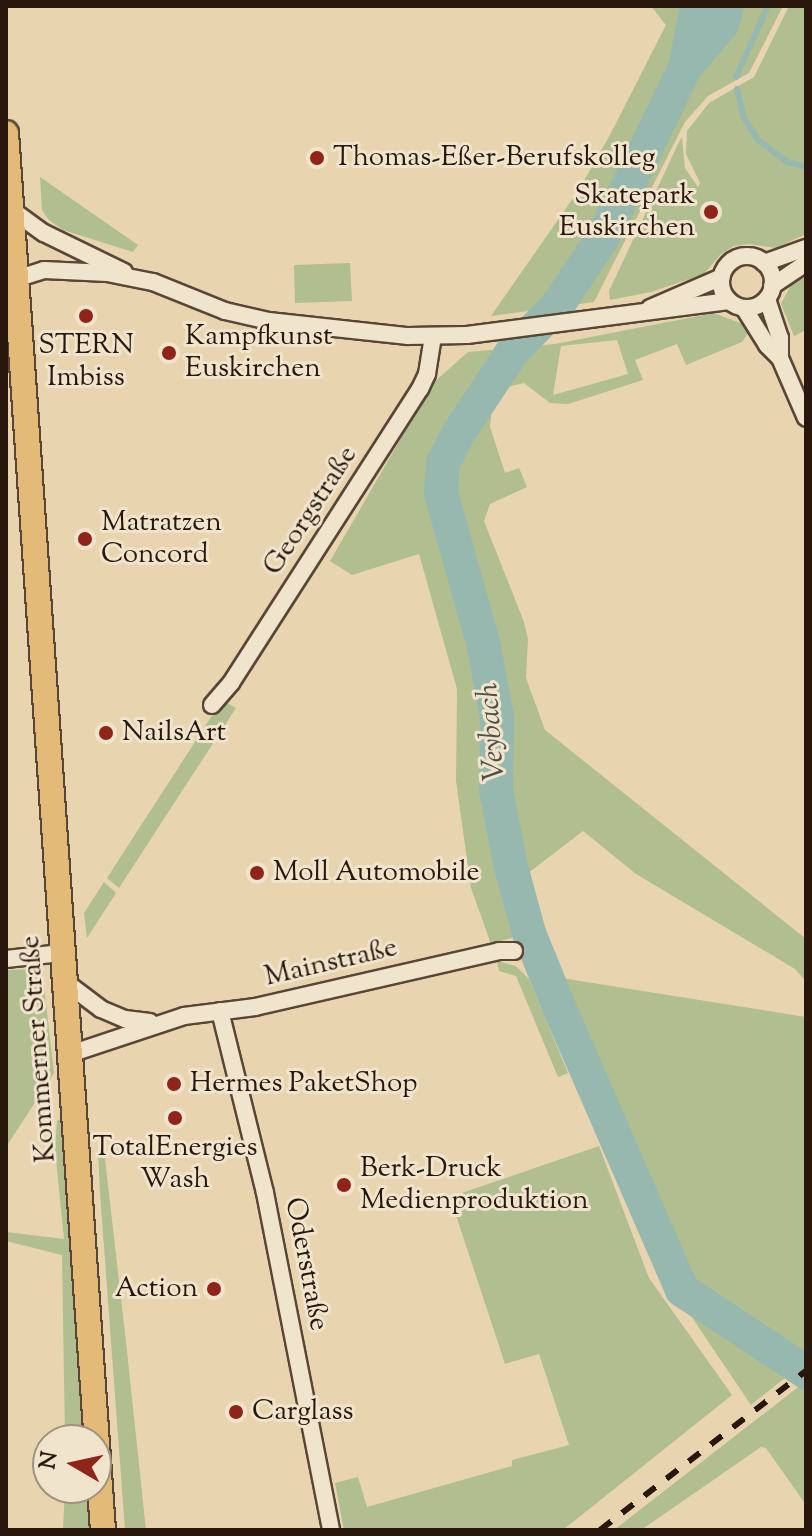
<!DOCTYPE html>
<html>
<head>
<meta charset="utf-8">
<style>
	body { margin:0 }
	#map { position:relative; width:812px; height:1536px; overflow:hidden; background:#e8d5b0; font-family:"Sorts Mill Goudy",serif }
	div>[style] { position:absolute }
	[style*='--x'] { left:calc(var(--x)*1px); top:calc(var(--y)*1px); width:calc(var(--w)*1px); rotate:calc(var(--a)*1deg) }
	.green>* { inset:0; background:#b0be90 }
	.stream>* { height:6px; margin:-3px; padding:0 3px; transform-origin:3px; border-radius:3px; background:#97b8af }
	.river>* { height:34px; margin:-17px; padding:0 17px; transform-origin:17px; border-radius:17px; background:#97b8af }
	.roads { filter:drop-shadow(2px 0 #594636) drop-shadow(-2px 0 #594636) drop-shadow(0 2px #594636) drop-shadow(0 -2px #594636) }
	.street>* { height:16px; margin:-8px; padding:0 8px; transform-origin:8px; border-radius:8px; background:#f0e4cc }
	.street>.ring { margin:-8px; padding:0; box-sizing:content-box; background:none; border:16px solid #f0e4cc; border-radius:50% }
	.primary>* { height:24px; margin:-12px; padding:0 12px; transform-origin:12px; border-radius:12px; background:#e4ba78 }
	.rail>* { height:6px; margin-top:-3px; transform-origin:0; background:repeating-linear-gradient(90deg,#29160d 0 14px,transparent 0 28px) }
	.dots>* { width:22px; height:22px; translate:-50% -50%; box-sizing:border-box; border:4px solid #f0e4cc; border-radius:50% }
	span { translate:-50% -50%; white-space:nowrap; text-align:center; line-height:1.15; -webkit-text-stroke:6px #f0e4cc; paint-order:stroke }
	.poi-label { font-size:28px; color:#29160d }
	.left { translate:0 -50%; text-align:left }
	.right { translate:-100% -50%; text-align:right }
	.street-label { font-size:28px; color:#29160d }
	.water-label { font-size:30px; color:#504f46; font-style:italic }
	.frame { position:absolute; inset:0; border:8px solid #29160d; pointer-events:none }
	.north { position:absolute; left:32px; top:1424px; width:80px; height:80px; box-sizing:border-box; background:#f0e4cc; border:2px solid #a09280; border-radius:50%; rotate:279deg; font-size:22px; font-weight:700; line-height:32px; text-align:center; color:#29160d }
	.north::after { content:''; display:block; margin:auto; width:28px; height:36px; background:#8f2418; clip-path:polygon(50% 0,100% 100%,50% 72%,0 100%) }
</style>
</head>
<body>
<div id="map">
	<div class="green">
		<div style="clip-path:polygon(651px 6px,783px 6px,749px 73px,708px 96px,685px 122px,594px 302px,491px 316px,578px 191px,611px 133px,666px 25px)"></div>
		<div style="clip-path:polygon(789px 6px,806px 6px,806px 234px,776px 248px,749px 244px,734px 246px,720px 255px,704px 274px,651px 292px,610px 300px,609px 291px,679px 142px,682px 137px,685px 168px,698px 187px,700px 183px,686px 154px,687px 131px,709px 103px,754px 77px)"></div>
		<div style="clip-path:polygon(40px 177px,138px 245px,133px 252px,63px 230px,48px 219px,42px 210px)"></div>
		<div style="clip-path:polygon(350px 263px,352px 301px,295px 303px,294px 265px)"></div>
		<div style="clip-path:polygon(806px 277px,806px 330px,794px 336px,781px 304px,791px 285px)"></div>
		<div style="clip-path:polygon(evenodd,714px 313px,743px 324px,748px 333px,742px 342px,686px 365px,677px 344px,635px 360px,643px 380px,568px 404px,550px 403px,524px 383px,508px 387px,492px 407px,490px 427px,505px 473px,519px 468px,527px 487px,490px 504px,484px 521px,524px 622px,528px 639px,526px 678px,545px 730px,806px 939px,806px 981px,795px 969px,636px 874px,583px 831px,523px 877px,541px 929px,491px 944px,471px 888px,456px 781px,457px 689px,419px 554px,352px 575px,330px 561px,433px 383px,468px 352px,555px 344px,714px 313px,617px 340px,628px 374px,553px 395px,561px 346px,617px 340px)"></div>
		<div style="clip-path:polygon(222px 700px,236px 708px,119px 888px,107px 878px)"></div>
		<div style="clip-path:polygon(104px 882px,116px 893px,87px 938px,84px 913px)"></div>
		<div style="clip-path:polygon(545px 941px,561px 978px,806px 1017px,806px 1361px,751px 1405px,660px 1270px,527px 948px)"></div>
		<div style="clip-path:polygon(497px 961px,516px 966px,529px 979px,568px 1073px,558px 1077px,516px 976px,499px 971px)"></div>
		<div style="clip-path:polygon(42px 969px,54px 1073px,6px 1147px,6px 970px)"></div>
		<div style="clip-path:polygon(61px 1119px,67px 1162px,85px 1440px,65px 1440px,62px 1255px,6px 1241px,6px 1232px,64px 1239px,55px 1149px,57px 1121px)"></div>
		<div style="clip-path:polygon(599px 1146px,649px 1278px,732px 1395px,563px 1530px,344px 1530px,335px 1483px,358px 1477px,367px 1507px,512px 1466px,512px 1460px,569px 1445px,539px 1354px,505px 1364px,450px 1197px)"></div>
		<div style="clip-path:polygon(104px 1150px,126px 1342px,146px 1530px,125px 1530px,100px 1193px,98px 1151px)"></div>
		<div style="clip-path:polygon(806px 1381px,806px 1505px,766px 1448px,761px 1447px,641px 1530px,614px 1530px)"></div>
		<div style="clip-path:polygon(65px 1488px,88px 1488px,91px 1530px,63px 1530px)"></div>
	</div>
	<div class="stream">
		<div style="--x:736;--y:77;--w:78;--a:-65.7"></div>
		<div style="--x:737;--y:89;--w:28;--a:77"></div>
		<div style="--x:743;--y:116;--w:28;--a:58"></div>
		<div style="--x:758;--y:140;--w:36;--a:37"></div>
		<div style="--x:787;--y:162;--w:20;--a:15"></div>
	</div>
	<div class="river">
		<div style="--x:697;--y:6;--w:63;--a:101"></div>
		<div style="--x:685;--y:68;--w:188;--a:115.9"></div>
		<div style="--x:603;--y:237;--w:82;--a:123.5"></div>
		<div style="--x:558;--y:305;--w:66;--a:134.4"></div>
		<div style="--x:512;--y:352;--w:98;--a:123.4"></div>
		<div style="--x:458;--y:434;--w:33;--a:117"></div>
		<div style="--x:443;--y:463;--w:30;--a:94"></div>
		<div style="--x:441;--y:493;--w:155;--a:74.3"></div>
		<div style="--x:483;--y:642;--w:76;--a:79.4"></div>
		<div style="--x:497;--y:717;--w:73;--a:90.8"></div>
		<div style="--x:496;--y:790;--w:78;--a:79"></div>
		<div style="--x:511;--y:867;--w:68;--a:74.7"></div>
		<div style="--x:529;--y:933;--w:80;--a:67.9"></div>
		<div style="--x:559;--y:1007;--w:309;--a:66.5"></div>
		<div style="--x:682;--y:1290;--w:149;--a:33.5"></div>
		<div style="--x:688;--y:64;--w:52;--a:-49.6"></div>
		<div style="--x:722;--y:24;--w:19;--a:-74"></div>
	</div>
	<div class="roads">
		<div class="street">
			<div style="--x:12;--y:210;--w:39;--a:36"></div>
			<div style="--x:44;--y:233;--w:89;--a:26"></div>
			<div class="ring" style="left:721px;top:256px;width:36px;height:36px"></div>
			<div style="--x:764;--y:263;--w:45;--a:-19.7"></div>
			<div style="--x:16;--y:279;--w:29;--a:-18"></div>
			<div style="--x:44;--y:270;--w:63;--a:2.7"></div>
			<div style="--x:107;--y:273;--w:47;--a:11.1"></div>
			<div style="--x:153;--y:282;--w:78;--a:21.9"></div>
			<div style="--x:225;--y:311;--w:45;--a:12.8"></div>
			<div style="--x:269;--y:321;--w:140;--a:6.2"></div>
			<div style="--x:408;--y:336;--w:59;--a:-1"></div>
			<div style="--x:467;--y:335;--w:264;--a:-7.4"></div>
			<div style="--x:772;--y:286;--w:41;--a:-34.1"></div>
			<div style="--x:767;--y:299;--w:41;--a:71.6"></div>
			<div style="--x:780;--y:338;--w:20;--a:90"></div>
			<div style="--x:780;--y:358;--w:65;--a:66.6"></div>
			<div style="--x:650;--y:308;--w:78;--a:-23.3"></div>
			<div style="--x:744;--y:308;--w:44;--a:58.1"></div>
			<div style="--x:767;--y:345;--w:18;--a:45"></div>
			<div style="--x:212;--y:705;--w:29;--a:-49"></div>
			<div style="--x:231;--y:683;--w:350;--a:-57.3"></div>
			<div style="--x:420;--y:389;--w:17;--a:-65"></div>
			<div style="--x:427;--y:374;--w:38;--a:-81"></div>
			<div style="--x:6;--y:959;--w:56;--a:-6.1"></div>
			<div style="--x:64;--y:981;--w:46;--a:37.1"></div>
			<div style="--x:101;--y:1009;--w:26;--a:23"></div>
			<div style="--x:125;--y:1019;--w:25;--a:7"></div>
			<div style="--x:220;--y:1011;--w:187;--a:76.1"></div>
			<div style="--x:265;--y:1193;--w:343;--a:78.9"></div>
			<div style="--x:70;--y:1054;--w:120;--a:-18.4"></div>
			<div style="--x:184;--y:1016;--w:72;--a:-7.2"></div>
			<div style="--x:255;--y:1007;--w:250;--a:-12.9"></div>
			<div style="--x:499;--y:951;--w:15;--a:0"></div>
		</div>
		<div class="primary">
			<div style="--x:6;--y:133;--w:1400;--a:86.03"></div>
		</div>
	</div>
	<div class="rail">
		<div style="--x:600;--y:1530;--w:260;--a:-37.7"></div>
	</div>
	<div class="dots">
		<div style="left:317px;top:158px;background:#8f2418"></div>
		<div style="left:711px;top:212px;background:#8f2418"></div>
		<div style="left:86px;top:316px;background:#8f2418"></div>
		<div style="left:169px;top:353px;background:#8f2418"></div>
		<div style="left:85px;top:539px;background:#8f2418"></div>
		<div style="left:106px;top:733px;background:#8f2418"></div>
		<div style="left:257px;top:873px;background:#8f2418"></div>
		<div style="left:174px;top:1084px;background:#8f2418"></div>
		<div style="left:175px;top:1118px;background:#8f2418"></div>
		<div style="left:344px;top:1185px;background:#8f2418"></div>
		<div style="left:214px;top:1289px;background:#8f2418"></div>
		<div style="left:236px;top:1412px;background:#8f2418"></div>
	</div>
	<div class="poi-label">
		<span class="left" style="left:333px;top:158px">Thomas-Eßer-Berufskolleg</span>
		<span class="right" style="left:695px;top:212px">Skatepark<br>Euskirchen</span>
		<span class="left" style="left:185px;top:353px">Kampfkunst<br>Euskirchen</span>
		<span style="left:86px;top:362px">STERN<br>Imbiss</span>
		<span class="left" style="left:101px;top:539px">Matratzen<br>Concord</span>
		<span class="left" style="left:122px;top:733px">NailsArt</span>
		<span class="left" style="left:273px;top:873px">Moll Automobile</span>
		<span class="left" style="left:190px;top:1084px">Hermes PaketShop</span>
		<span style="left:175px;top:1164px">TotalEnergies<br>Wash</span>
		<span class="left" style="left:360px;top:1185px">Berk-Druck<br>Medienproduktion</span>
		<span class="right" style="left:198px;top:1289px">Action</span>
		<span class="left" style="left:252px;top:1412px">Carglass</span>
	</div>
	<div class="street-label">
		<span style="left:311px;top:511px;rotate:-57deg">Georgstraße</span>
		<span style="left:331px;top:963px;rotate:-13deg">Mainstraße</span>
		<span style="left:39px;top:1049px;rotate:-94deg">Kommerner Straße</span>
		<span style="left:306px;top:1264px;rotate:79deg">Oderstraße</span>
	</div>
	<div class="water-label">
		<span style="left:493px;top:732px;rotate:-94deg">Veybach</span>
	</div>
	<div class="frame"></div>
	<div class="north">N</div>
</div>
</body>
</html>
